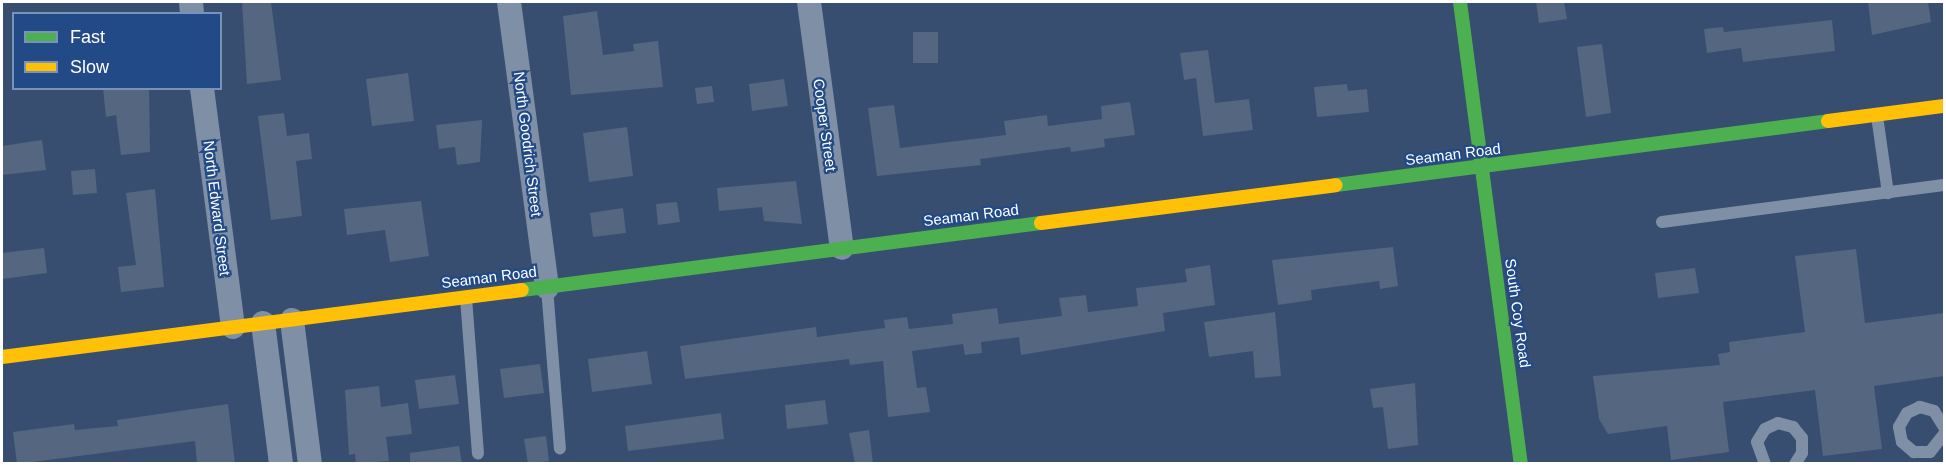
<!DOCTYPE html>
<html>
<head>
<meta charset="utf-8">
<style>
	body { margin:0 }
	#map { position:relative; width:1946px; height:465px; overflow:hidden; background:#384e70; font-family:Arial,sans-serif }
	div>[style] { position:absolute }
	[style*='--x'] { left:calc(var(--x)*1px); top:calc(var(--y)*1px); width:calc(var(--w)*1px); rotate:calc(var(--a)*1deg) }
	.building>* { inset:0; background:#546680 }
	.lane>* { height:12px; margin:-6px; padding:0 6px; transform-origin:6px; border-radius:6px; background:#7f8fa6 }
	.street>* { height:24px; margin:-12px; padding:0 12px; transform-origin:12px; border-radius:12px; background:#7f8fa6 }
	.fast>* { height:14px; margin:-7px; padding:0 7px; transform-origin:7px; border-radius:7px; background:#4caf50 }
	.slow>* { height:14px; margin:-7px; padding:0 7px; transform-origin:7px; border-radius:7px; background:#ffc107 }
	span { translate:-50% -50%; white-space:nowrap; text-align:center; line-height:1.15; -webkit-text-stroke:4.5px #214a87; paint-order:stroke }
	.street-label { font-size:15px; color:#fff }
	.frame { position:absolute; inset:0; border:3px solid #fff; pointer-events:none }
	.legend { position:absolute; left:12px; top:12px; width:210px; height:78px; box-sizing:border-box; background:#214a87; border:2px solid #7a92b7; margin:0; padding:8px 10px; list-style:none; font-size:18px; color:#fff }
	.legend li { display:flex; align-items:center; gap:12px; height:30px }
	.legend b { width:30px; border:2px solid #7a92b7 }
</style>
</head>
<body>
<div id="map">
	<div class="building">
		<div style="clip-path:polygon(242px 2px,271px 2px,281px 80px,247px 84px)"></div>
		<div style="clip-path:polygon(1536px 2px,1564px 2px,1567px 19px,1539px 23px)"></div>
		<div style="clip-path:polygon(1868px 2px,1928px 2px,1931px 22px,1872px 35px)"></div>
		<div style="clip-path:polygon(597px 11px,603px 55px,634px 51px,633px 44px,658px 41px,663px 87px,571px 95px,563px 16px)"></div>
		<div style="clip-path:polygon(1832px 20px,1835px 51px,1743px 62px,1741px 48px,1707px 53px,1704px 29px,1723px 27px,1724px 32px)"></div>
		<div style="clip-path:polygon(913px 32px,938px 32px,938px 63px,913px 63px)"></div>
		<div style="clip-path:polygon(1602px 44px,1611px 113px,1586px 117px,1577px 47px)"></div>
		<div style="clip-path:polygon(1208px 50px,1215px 103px,1249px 99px,1253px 130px,1203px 136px,1196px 78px,1184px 80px,1180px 53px)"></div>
		<div style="clip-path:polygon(408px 73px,414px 121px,372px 126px,366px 79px)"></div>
		<div style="clip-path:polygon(784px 79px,788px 106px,752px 111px,749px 84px)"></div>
		<div style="clip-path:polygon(1347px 84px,1348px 91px,1367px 89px,1369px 112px,1317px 117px,1314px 87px)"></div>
		<div style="clip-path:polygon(712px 86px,714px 102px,697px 104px,695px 88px)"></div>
		<div style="clip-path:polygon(103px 88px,149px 88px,150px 152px,121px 155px,116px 115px,106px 117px)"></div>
		<div style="clip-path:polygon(1130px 102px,1135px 135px,1104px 139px,1105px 147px,1071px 152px,1070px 147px,980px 159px,981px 165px,877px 176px,868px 108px,894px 105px,900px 148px,1006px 135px,1004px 121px,1047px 115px,1048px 126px,1102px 119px,1101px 106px)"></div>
		<div style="clip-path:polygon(284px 113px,287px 136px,309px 133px,312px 159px,296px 161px,302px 216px,271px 220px,258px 116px)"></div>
		<div style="clip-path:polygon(482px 120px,480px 162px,457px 165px,455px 147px,439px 149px,436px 125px)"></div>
		<div style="clip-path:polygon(627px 127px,633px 176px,589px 182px,583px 133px)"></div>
		<div style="clip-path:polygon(42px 140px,46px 170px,2px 175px,2px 146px)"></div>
		<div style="clip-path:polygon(95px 169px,97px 193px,73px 195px,71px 171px)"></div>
		<div style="clip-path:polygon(796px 181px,802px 224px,764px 221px,762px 207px,719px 211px,717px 188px)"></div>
		<div style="clip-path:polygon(155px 189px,164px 287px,121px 292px,118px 267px,136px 265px,126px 193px)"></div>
		<div style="clip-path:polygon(421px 201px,429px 256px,390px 262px,385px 230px,347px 235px,344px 209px)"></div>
		<div style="clip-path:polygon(677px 202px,680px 222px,658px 225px,656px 204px)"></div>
		<div style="clip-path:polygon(623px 208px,626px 233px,593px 237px,590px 213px)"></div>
		<div style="clip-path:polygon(1393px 247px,1398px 286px,1380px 289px,1379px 281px,1311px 290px,1312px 300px,1278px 305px,1272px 260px)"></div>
		<div style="clip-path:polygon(44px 248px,47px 273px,2px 279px,2px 253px)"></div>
		<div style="clip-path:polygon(1856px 249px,1865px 323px,1944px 313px,1944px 376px,1874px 386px,1882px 449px,1823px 456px,1815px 390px,1723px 402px,1729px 452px,1671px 460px,1667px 426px,1608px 434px,1599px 419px,1593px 376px,1720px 365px,1718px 354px,1730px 352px,1729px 342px,1805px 332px,1795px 256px)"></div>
		<div style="clip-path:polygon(1210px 265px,1215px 305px,1163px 313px,1165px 331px,1021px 355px,1019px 337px,981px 342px,982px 353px,965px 355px,963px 344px,912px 351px,917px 388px,926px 387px,930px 412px,888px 417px,883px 361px,850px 365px,849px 359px,685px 379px,680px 346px,816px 327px,817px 337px,885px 328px,884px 320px,907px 317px,909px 329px,953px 324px,952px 314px,997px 308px,999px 324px,1062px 316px,1059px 298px,1086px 295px,1088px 312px,1138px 306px,1136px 288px,1187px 282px,1185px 269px)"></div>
		<div style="clip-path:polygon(1695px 268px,1699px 293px,1658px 298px,1655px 273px)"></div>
		<div style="clip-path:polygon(1275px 312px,1281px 376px,1255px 378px,1253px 351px,1209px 357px,1204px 322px)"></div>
		<div style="clip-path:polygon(647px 351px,652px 384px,592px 392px,588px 359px)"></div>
		<div style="clip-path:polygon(540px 364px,544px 393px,504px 398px,500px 369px)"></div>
		<div style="clip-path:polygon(455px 375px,459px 404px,419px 409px,415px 380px)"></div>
		<div style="clip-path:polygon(1415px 383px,1418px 445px,1388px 449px,1383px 407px,1373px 408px,1370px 389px)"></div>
		<div style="clip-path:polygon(379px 386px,381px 407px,408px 403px,412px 434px,386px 437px,389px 461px,356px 464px,355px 454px,349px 455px,345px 390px)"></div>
		<div style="clip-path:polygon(825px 400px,828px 424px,787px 429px,785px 405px)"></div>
		<div style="clip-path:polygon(228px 404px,235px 464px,197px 464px,195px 441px,17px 464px,13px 432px,74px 424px,75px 430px,118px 426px,117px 420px)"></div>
		<div style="clip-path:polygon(721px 413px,724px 439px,628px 451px,625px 426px)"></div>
		<div style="clip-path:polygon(869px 430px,873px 464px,855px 464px,849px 433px)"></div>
		<div style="clip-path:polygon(546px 436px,549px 461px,528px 464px,524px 439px)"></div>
		<div style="clip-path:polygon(459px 446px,462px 464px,410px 464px,410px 453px)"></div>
	</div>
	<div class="lane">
		<div style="--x:1877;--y:116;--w:78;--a:81.9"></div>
		<div style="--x:1662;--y:222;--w:284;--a:-7.5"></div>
		<div style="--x:547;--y:288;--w:161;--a:85.4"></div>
		<div style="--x:466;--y:298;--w:156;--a:85.6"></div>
		<div style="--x:1944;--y:427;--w:19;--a:-122"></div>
		<div style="--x:1934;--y:411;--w:15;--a:-164"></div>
		<div style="--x:1920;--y:407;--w:14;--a:155"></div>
		<div style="--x:1907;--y:413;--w:16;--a:120"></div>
		<div style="--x:1899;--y:427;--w:15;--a:79"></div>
		<div style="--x:1902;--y:442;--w:16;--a:40"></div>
		<div style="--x:1914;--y:452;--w:16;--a:0"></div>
		<div style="--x:1930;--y:452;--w:23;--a:-52"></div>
		<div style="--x:1765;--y:464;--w:23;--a:-110"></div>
		<div style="--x:1757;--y:442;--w:15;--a:-58"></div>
		<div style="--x:1765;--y:429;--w:14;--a:-25"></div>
		<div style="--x:1778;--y:423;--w:16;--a:15"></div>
		<div style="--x:1793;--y:427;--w:14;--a:51"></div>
		<div style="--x:1802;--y:438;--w:15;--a:90"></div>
		<div style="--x:1802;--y:453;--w:13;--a:122"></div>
	</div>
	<div class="street">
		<div style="--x:191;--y:2;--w:12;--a:85"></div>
		<div style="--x:509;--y:2;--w:288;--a:82.4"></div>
		<div style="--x:809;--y:2;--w:248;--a:82.4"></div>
		<div style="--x:202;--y:88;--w:241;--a:82.6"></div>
		<div style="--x:292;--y:320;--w:145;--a:82.9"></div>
		<div style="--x:263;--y:323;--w:142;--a:82.7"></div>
	</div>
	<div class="fast">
		<div style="--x:1460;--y:2;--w:466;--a:82.5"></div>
		<div style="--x:1336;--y:185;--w:496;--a:-7.4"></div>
		<div style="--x:522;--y:290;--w:523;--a:-7.36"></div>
	</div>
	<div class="slow">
		<div style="--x:1828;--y:121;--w:117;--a:-7.4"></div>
		<div style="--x:1041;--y:223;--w:297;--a:-7.3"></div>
		<div style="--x:2;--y:357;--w:524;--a:-7.34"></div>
	</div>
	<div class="street-label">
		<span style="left:825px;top:125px;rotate:82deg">Cooper Street</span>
		<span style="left:528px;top:144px;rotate:83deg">North Goodrich Street</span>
		<span style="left:1453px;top:154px;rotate:-7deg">Seaman Road</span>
		<span style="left:217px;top:208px;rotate:83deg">North Edward Street</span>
		<span style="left:971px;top:215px;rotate:-7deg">Seaman Road</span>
		<span style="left:489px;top:277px;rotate:-7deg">Seaman Road</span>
		<span style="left:1518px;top:313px;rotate:82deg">South Coy Road</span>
	</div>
	<div class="frame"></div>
	<ul class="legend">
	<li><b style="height:8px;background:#4caf50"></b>Fast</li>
	<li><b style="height:8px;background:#ffc107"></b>Slow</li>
	</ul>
</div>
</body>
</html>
